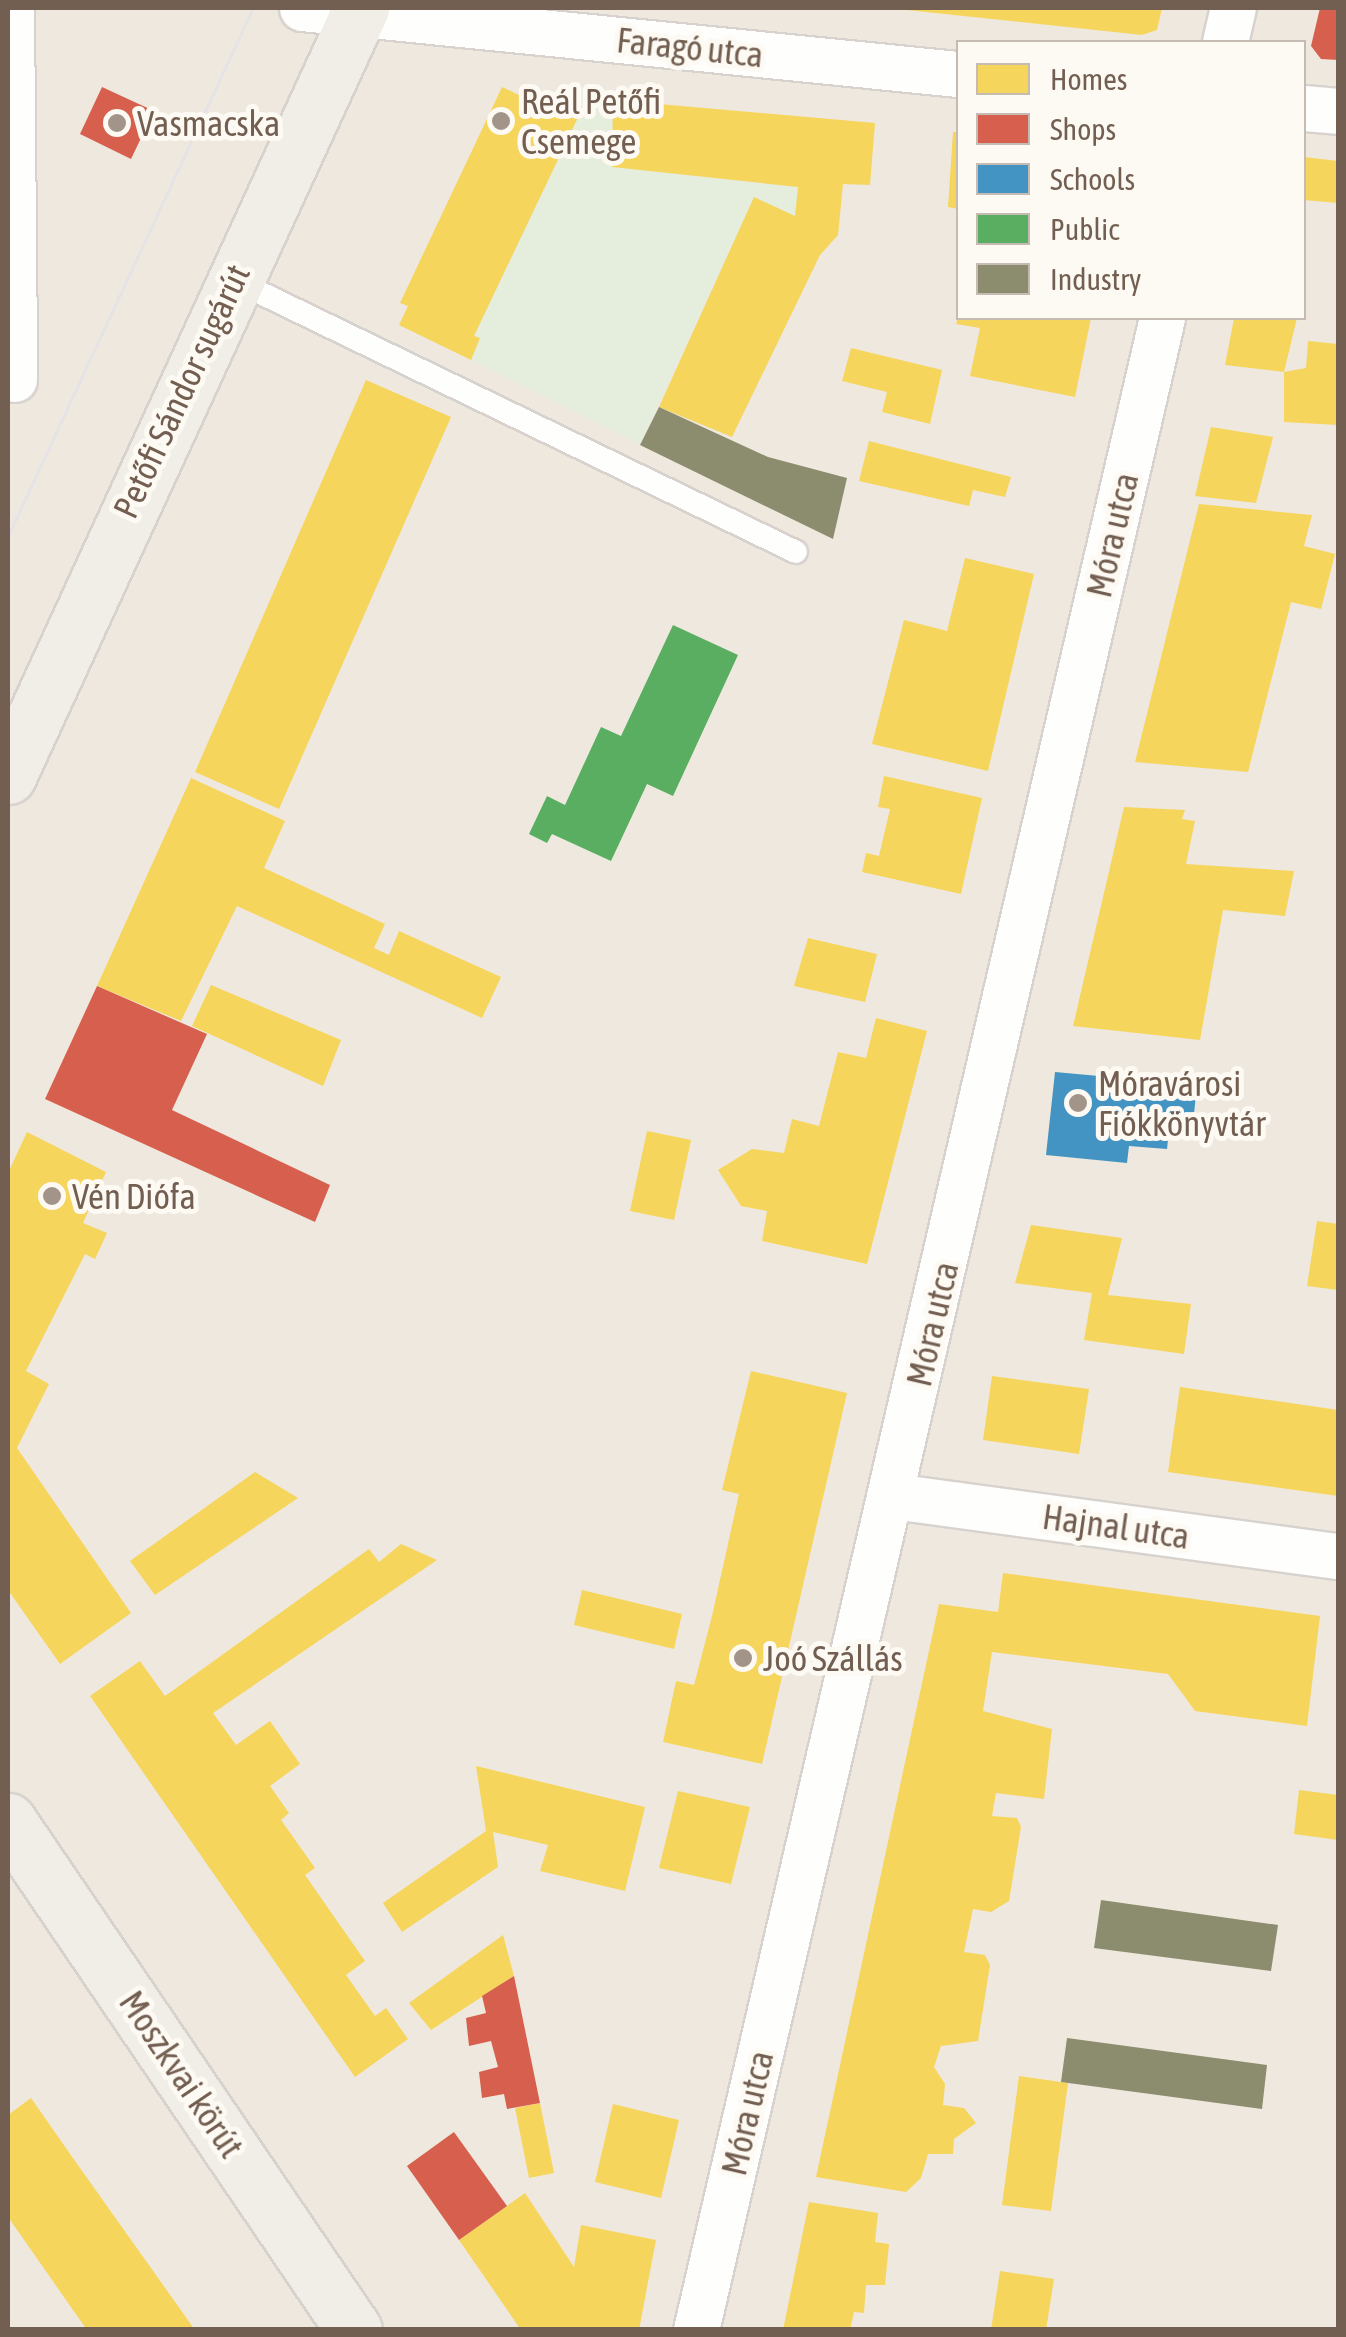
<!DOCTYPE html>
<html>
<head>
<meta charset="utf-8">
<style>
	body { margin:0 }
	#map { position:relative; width:1346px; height:2337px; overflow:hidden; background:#f8f5f0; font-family:"Asap Condensed",sans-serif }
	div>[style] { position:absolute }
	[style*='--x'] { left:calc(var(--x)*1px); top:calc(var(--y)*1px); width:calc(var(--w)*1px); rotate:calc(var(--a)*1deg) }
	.residential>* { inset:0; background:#efe8de }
	.green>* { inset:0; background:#e5eddc }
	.homes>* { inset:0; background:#f6d55c }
	.shops>* { inset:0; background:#d6604d }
	.schools>* { inset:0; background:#4393c3 }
	.public>* { inset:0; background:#5aae61 }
	.industry>* { inset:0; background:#8c8c6e }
	.roads { filter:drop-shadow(2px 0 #d7d2ce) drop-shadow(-2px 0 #d7d2ce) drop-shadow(0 2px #d7d2ce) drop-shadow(0 -2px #d7d2ce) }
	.service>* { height:22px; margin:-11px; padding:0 11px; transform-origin:11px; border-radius:11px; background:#fefefd }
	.minor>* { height:45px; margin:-22.5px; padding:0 22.5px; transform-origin:22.5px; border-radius:22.5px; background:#fefefd }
	.primary>* { height:55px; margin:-27.5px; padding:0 27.5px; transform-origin:27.5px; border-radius:27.5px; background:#f1eee8 }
	.tram>* { height:2.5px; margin:-1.25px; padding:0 1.25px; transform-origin:1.25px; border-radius:1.25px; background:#e5e3e6 }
	.dots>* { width:28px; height:28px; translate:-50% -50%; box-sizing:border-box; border:5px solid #fdf9f3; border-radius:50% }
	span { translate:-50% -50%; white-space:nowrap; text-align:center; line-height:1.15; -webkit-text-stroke:10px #fdf9f3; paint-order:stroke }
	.street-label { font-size:35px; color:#735f51 }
	.poi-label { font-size:35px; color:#735f51 }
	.left { translate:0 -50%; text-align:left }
	.frame { position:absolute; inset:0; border:10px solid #735f51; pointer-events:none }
	.legend { position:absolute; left:956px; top:40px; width:350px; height:280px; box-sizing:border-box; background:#fdf9f3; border:2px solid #c6bbb2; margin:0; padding:12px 18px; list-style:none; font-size:30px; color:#735f51 }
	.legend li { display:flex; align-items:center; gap:20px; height:50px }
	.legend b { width:50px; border:2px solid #c6bbb2 }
</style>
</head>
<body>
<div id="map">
	<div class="residential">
		<div style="clip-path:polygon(evenodd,8px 8px,1338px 8px,1338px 2329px,8px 2329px,8px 8px,958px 42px,1304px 42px,1304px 318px,958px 318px,958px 42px)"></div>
	</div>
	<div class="green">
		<div style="clip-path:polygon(572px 90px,613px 100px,613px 167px,798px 187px,795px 216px,754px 198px,640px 445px,471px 360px,480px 339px,474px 336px,582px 107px,568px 100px)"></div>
	</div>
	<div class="homes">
		<div style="clip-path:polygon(888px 8px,1162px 8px,1157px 30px,1142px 35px)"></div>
		<div style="clip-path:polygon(502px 87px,551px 110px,559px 95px,583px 107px,474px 336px,480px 338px,471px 360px,399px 325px,408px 306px,400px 303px)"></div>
		<div style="clip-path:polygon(613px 100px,875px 123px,870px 185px,843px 184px,838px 235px,820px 255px,732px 437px,659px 407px,754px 197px,795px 216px,798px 187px,612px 167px)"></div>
		<div style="clip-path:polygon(953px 132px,958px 132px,958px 209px,948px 207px)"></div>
		<div style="clip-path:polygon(1304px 157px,1338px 161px,1338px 203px,1304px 200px)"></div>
		<div style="clip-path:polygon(958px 318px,1091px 318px,1075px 397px,970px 376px,980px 328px,956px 324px)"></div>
		<div style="clip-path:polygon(1234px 318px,1297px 318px,1284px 372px,1306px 368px,1308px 341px,1338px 344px,1338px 425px,1284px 422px,1284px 372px,1225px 365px)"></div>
		<div style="clip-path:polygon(851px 348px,942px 370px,930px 424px,882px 412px,887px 392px,842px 381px)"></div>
		<div style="clip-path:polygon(366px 380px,451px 417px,279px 809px,195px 772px)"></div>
		<div style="clip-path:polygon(1211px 427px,1273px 437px,1256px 503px,1195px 496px)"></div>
		<div style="clip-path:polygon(869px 441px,1011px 477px,1005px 497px,973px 490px,969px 506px,859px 481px)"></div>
		<div style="clip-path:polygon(1199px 504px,1312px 515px,1304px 546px,1335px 554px,1321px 609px,1291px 602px,1248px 772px,1135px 762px)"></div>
		<div style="clip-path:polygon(965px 558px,1034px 574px,988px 771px,872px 744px,904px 620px,947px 631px)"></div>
		<div style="clip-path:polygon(884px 776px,982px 798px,961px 894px,862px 872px,866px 853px,879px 856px,890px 809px,878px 807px)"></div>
		<div style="clip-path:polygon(191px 778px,285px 821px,264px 868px,385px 924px,374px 948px,389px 955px,399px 931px,501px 977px,482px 1018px,237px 906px,181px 1021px,97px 986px)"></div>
		<div style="clip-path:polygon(1124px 807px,1185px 810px,1182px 819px,1195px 821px,1186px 864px,1294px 871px,1285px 916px,1223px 910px,1200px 1040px,1073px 1026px)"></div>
		<div style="clip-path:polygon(808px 938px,877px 954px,865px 1002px,794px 986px)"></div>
		<div style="clip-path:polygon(211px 985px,341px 1040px,323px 1086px,192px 1026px)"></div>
		<div style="clip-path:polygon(876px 1018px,927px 1031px,867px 1264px,762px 1241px,767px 1211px,741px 1206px,718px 1170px,752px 1149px,784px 1153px,792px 1119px,819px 1126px,838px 1052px,866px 1058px)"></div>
		<div style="clip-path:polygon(647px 1131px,691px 1140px,674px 1220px,630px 1211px)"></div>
		<div style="clip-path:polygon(27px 1132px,106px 1172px,83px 1223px,107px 1233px,95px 1259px,85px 1254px,26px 1371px,49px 1384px,17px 1448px,131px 1613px,60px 1664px,8px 1590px,8px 1173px)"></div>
		<div style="clip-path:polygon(1317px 1221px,1338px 1224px,1338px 1290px,1307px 1286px)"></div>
		<div style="clip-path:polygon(1031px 1225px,1122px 1238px,1108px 1295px,1191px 1304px,1184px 1354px,1084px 1340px,1092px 1293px,1015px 1283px)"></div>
		<div style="clip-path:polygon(751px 1371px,847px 1393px,762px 1764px,663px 1742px,676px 1681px,694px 1685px,712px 1616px,739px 1494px,722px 1490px)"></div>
		<div style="clip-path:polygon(992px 1376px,1089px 1389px,1079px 1454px,983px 1440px)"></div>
		<div style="clip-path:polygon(1180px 1387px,1338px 1410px,1338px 1496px,1168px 1472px)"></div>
		<div style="clip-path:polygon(255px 1472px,298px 1498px,155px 1595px,130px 1561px)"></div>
		<div style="clip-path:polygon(401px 1544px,437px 1560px,213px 1713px,236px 1745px,270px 1721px,300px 1764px,270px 1786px,289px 1813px,281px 1820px,315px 1868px,305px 1875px,365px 1961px,346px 1975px,375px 2016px,386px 2008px,408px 2039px,355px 2077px,90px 1696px,140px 1661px,165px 1696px,369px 1549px,379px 1562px)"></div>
		<div style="clip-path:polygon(1003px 1573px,1320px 1616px,1307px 1726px,1195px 1711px,1168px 1674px,992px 1652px,983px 1711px,1052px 1729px,1044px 1799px,996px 1793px,992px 1816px,1017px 1818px,1021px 1827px,1009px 1901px,991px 1912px,973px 1909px,964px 1952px,985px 1955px,990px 1965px,978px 2041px,941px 2046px,934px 2067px,945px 2084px,943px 2105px,964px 2108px,976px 2123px,954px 2139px,953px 2154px,928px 2154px,921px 2178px,906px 2192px,816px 2177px,939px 1604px,998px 1612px)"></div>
		<div style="clip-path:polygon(582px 1590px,682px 1614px,674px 1649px,574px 1625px)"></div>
		<div style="clip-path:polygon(476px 1766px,645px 1807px,625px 1891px,540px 1871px,548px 1845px,493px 1832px,498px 1867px,402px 1932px,383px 1903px,486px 1831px)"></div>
		<div style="clip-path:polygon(1299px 1790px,1338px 1795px,1338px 1840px,1294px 1834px)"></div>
		<div style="clip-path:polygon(678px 1791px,750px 1807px,731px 1884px,659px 1868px)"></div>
		<div style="clip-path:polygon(503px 1935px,514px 1976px,431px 2030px,409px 2003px)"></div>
		<div style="clip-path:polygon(1019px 2076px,1068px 2083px,1051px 2211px,1002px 2205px)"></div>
		<div style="clip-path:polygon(31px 2098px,75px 2161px,195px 2330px,87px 2330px,8px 2217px,8px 2115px)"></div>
		<div style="clip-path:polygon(540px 2103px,554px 2173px,529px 2178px,515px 2108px)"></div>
		<div style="clip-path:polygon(613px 2104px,679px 2120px,661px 2198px,595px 2182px)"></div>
		<div style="clip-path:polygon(525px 2193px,574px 2267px,581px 2225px,656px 2240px,639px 2330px,521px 2330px,459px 2240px)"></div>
		<div style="clip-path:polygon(809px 2202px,878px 2213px,875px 2242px,889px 2244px,885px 2285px,866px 2285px,864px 2313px,854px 2312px,850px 2330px,783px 2330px)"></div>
		<div style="clip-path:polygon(1000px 2271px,1054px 2279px,1046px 2330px,991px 2330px)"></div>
	</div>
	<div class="shops">
		<div style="clip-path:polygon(1320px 8px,1338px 8px,1338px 60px,1321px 59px,1311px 46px)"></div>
		<div style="clip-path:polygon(102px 87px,154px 111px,131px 159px,80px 134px)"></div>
		<div style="clip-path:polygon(97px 986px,207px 1034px,172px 1110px,330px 1185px,315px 1222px,45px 1099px)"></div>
		<div style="clip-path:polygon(514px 1976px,540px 2103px,507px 2109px,504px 2094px,482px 2098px,479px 2072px,498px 2067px,491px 2041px,469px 2046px,466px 2018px,486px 2013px,482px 1996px)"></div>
		<div style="clip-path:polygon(454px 2132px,507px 2206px,459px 2240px,407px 2166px)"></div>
	</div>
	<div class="schools">
		<div style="clip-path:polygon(1055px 1072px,1197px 1085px,1192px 1133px,1169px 1131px,1167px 1149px,1129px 1146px,1127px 1163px,1046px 1155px)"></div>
	</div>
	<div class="public">
		<div style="clip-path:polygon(673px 625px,738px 655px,673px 796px,647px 784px,611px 861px,552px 834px,547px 843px,529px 834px,547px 796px,565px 805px,601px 727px,621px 736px)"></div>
	</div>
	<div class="industry">
		<div style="clip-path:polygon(659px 407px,768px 457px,847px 478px,833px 539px,640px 445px)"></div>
		<div style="clip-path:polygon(1101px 1900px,1278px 1925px,1271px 1971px,1094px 1948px)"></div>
		<div style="clip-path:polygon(1067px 2038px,1267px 2065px,1262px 2109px,1061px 2082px)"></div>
	</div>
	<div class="roads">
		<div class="service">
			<div style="--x:236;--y:281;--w:622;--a:25.82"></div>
		</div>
		<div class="minor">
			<div style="--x:11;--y:8;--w:371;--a:89.5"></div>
			<div style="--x:302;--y:8;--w:659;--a:5.75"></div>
			<div style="--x:1225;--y:42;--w:35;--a:-77"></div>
			<div style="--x:1304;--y:108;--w:34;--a:5"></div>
			<div style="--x:893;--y:1496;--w:449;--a:7.7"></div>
			<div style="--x:696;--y:2330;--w:2065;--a:-76.96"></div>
		</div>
		<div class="primary">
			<div style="--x:8;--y:776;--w:845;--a:-65.31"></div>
			<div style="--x:8;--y:1821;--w:615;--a:55.79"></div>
		</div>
	</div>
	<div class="tram">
		<div style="--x:8;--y:536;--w:582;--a:-65.11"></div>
	</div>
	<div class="dots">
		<div style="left:501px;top:121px;background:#a29489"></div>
		<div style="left:117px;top:123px;background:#a29489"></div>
		<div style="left:1078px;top:1103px;background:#a29489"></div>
		<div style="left:52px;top:1196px;background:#a29489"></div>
		<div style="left:743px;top:1658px;background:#a29489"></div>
	</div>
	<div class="street-label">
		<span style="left:690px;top:47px;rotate:6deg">Faragó utca</span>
		<span style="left:181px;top:391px;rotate:-65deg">Petőfi Sándor sugárút</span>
		<span style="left:1112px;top:535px;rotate:-77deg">Móra utca</span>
		<span style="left:932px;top:1324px;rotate:-77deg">Móra utca</span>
		<span style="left:1116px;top:1526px;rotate:8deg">Hajnal utca</span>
		<span style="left:182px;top:2074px;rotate:56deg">Moszkvai körút</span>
		<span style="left:747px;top:2113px;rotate:-77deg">Móra utca</span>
	</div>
	<div class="poi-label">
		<span class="left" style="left:521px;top:121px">Reál Petőfi<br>Csemege</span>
		<span class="left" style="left:137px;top:123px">Vasmacska</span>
		<span class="left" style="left:1098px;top:1103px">Móravárosi<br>Fiókkönyvtár</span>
		<span class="left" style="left:72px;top:1196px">Vén Diófa</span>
		<span class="left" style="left:763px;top:1658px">Joó Szállás</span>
	</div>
	<div class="frame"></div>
	<ul class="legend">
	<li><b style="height:28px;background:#f6d55c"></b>Homes</li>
	<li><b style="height:28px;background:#d6604d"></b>Shops</li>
	<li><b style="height:28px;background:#4393c3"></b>Schools</li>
	<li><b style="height:28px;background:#5aae61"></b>Public</li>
	<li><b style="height:28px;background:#8c8c6e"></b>Industry</li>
	</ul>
</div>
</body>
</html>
